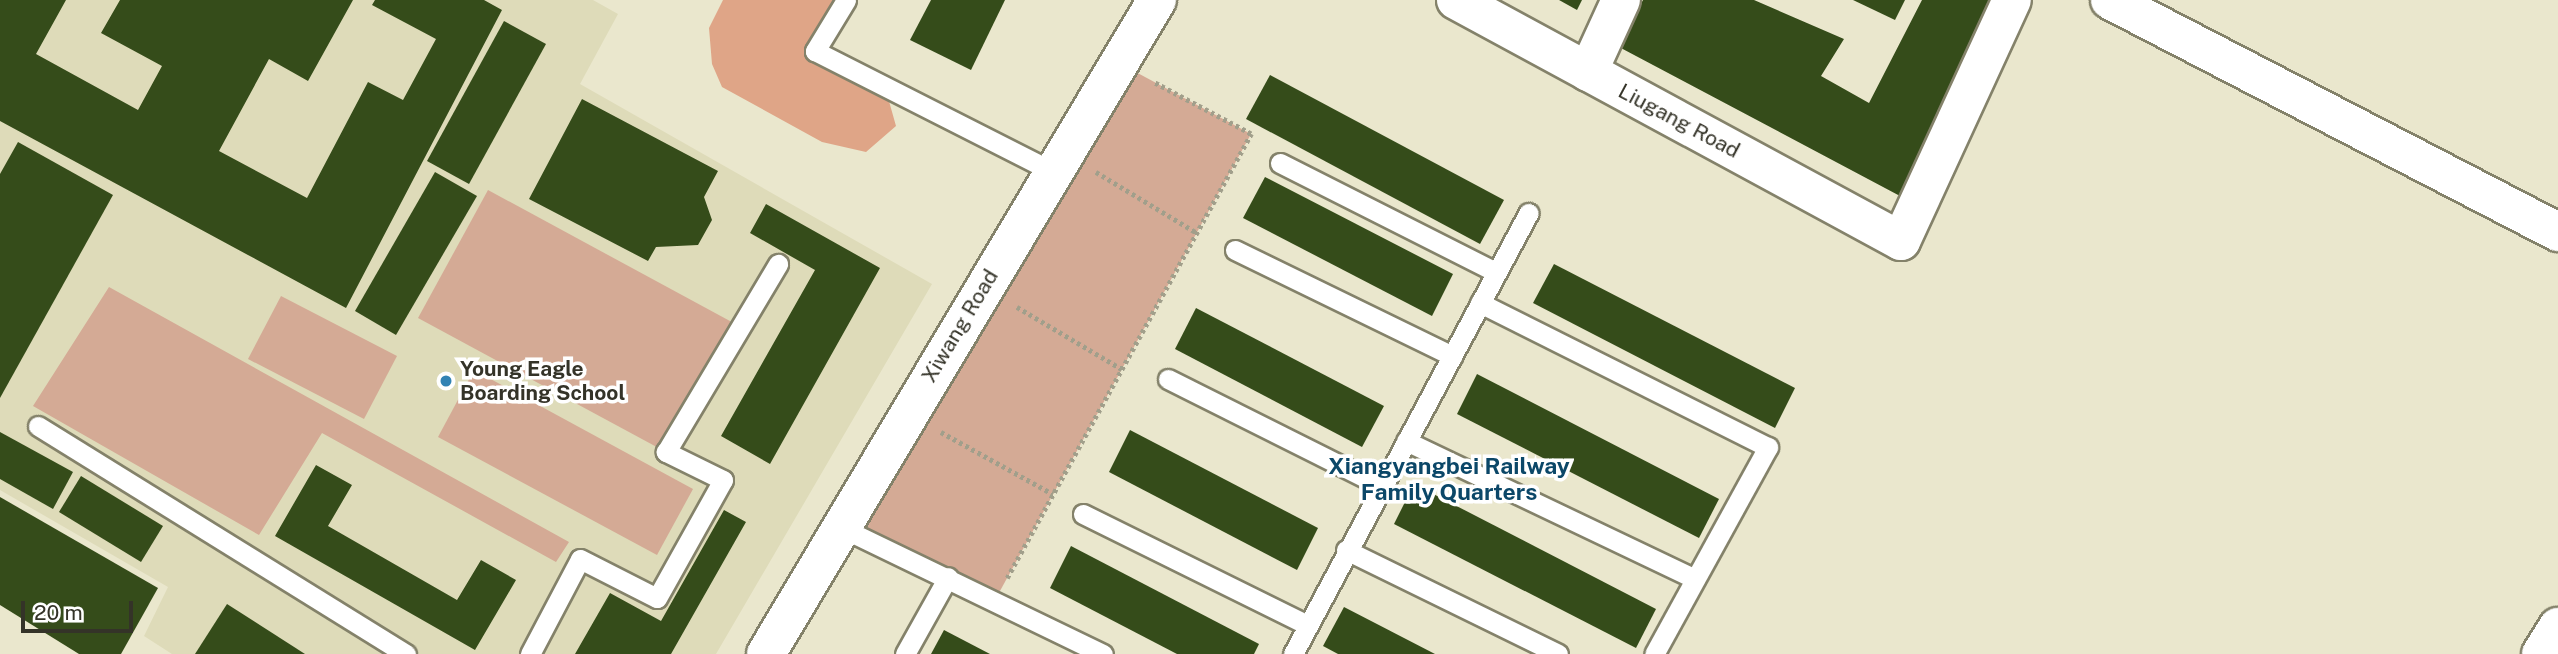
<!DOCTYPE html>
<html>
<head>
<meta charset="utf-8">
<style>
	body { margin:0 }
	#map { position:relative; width:2558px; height:654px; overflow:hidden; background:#eae7cd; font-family:"Public Sans",sans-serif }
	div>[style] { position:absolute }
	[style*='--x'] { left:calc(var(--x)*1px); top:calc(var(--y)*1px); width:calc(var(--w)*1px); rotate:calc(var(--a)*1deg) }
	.built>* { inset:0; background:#dedbb9 }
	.green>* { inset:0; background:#d4aa95 }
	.forest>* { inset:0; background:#dfa587 }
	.building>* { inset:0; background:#354c1a }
	.path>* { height:4.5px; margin-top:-2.25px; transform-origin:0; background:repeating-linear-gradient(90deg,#a19f8b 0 3.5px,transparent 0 7px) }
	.roads { filter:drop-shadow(2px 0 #84826a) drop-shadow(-2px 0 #84826a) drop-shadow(0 2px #84826a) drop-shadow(0 -2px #84826a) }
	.service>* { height:19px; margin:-9.5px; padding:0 9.5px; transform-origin:9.5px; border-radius:9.5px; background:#fff }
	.minor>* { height:38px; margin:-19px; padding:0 19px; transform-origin:19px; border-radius:19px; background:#fff }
	.tertiary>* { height:38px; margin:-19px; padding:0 19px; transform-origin:19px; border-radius:19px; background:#fff }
	.dots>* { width:19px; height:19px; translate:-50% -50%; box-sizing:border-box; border:4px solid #fff; border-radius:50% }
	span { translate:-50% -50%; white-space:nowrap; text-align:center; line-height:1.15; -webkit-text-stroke:7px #fff; paint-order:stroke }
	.street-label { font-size:21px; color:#343328 }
	.poi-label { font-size:21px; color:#343328; font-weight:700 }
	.left { translate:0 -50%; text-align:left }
	.neighbourhood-label { font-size:23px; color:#0b4768; font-weight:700 }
	.scale { position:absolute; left:21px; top:601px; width:112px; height:32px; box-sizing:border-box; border:4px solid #343328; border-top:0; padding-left:9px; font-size:21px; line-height:24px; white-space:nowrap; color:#343328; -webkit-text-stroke:5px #fff; paint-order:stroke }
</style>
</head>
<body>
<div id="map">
	<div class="built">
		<div style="clip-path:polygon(0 0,593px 0,618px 14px,580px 84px,932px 284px,716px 654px,172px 654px,144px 636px,168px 587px,0 490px)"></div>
	</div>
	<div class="green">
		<div style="clip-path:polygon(1119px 63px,1251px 134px,995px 600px,840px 527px)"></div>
		<div style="clip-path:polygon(488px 190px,741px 327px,666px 452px,418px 318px)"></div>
		<div style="clip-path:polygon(109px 287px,569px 542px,556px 562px,322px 433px,259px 535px,33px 406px)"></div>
		<div style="clip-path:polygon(281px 296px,397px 356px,364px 419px,248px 359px)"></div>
		<div style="clip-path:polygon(474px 370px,693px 489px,657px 555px,438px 437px)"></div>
	</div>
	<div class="forest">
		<div style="clip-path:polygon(723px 0,846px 0,815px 51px,885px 87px,896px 126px,866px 152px,822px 142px,722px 87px,712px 64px,709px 28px)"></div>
	</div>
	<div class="building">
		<div style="clip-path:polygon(0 0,66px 0,36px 54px,138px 110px,162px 66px,101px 33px,120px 0,353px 0,308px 81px,269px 59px,219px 151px,307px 198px,368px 82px,403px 100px,436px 39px,372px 5px,375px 0,484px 0,502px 10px,346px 308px,0 121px)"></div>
		<div style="clip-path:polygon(931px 0,1005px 0,971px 70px,910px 40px)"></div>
		<div style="clip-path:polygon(1559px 0,1582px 0,1577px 10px)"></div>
		<div style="clip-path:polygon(1643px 0,1754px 0,1844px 39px,1821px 76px,1869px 103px,1922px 0,1995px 0,1900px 196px,1619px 47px)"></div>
		<div style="clip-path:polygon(1853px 0,1905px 0,1895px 20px)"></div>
		<div style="clip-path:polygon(504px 21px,546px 44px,469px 184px,427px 161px)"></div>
		<div style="clip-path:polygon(1270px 75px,1504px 200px,1480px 244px,1246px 119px)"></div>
		<div style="clip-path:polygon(582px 99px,718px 171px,704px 197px,712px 220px,698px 245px,656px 247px,648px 261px,529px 199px)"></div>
		<div style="clip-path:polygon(18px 142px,113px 195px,0 398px,0 174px)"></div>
		<div style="clip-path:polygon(435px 172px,477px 196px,396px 335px,355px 311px)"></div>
		<div style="clip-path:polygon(1265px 177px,1453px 274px,1432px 316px,1243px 218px)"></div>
		<div style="clip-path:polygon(766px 204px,880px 268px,770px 464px,721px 436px,815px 270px,750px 233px)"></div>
		<div style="clip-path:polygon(1554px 264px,1795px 388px,1775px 428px,1533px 303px)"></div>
		<div style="clip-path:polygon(1196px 308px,1384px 406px,1362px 447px,1175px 349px)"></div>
		<div style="clip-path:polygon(1477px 374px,1719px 499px,1699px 538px,1457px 414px)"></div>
		<div style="clip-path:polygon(1130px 430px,1318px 528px,1297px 570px,1109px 472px)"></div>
		<div style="clip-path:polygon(0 432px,73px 472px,53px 509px,0 479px)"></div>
		<div style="clip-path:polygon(316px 465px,352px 485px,328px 526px,457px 600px,481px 560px,516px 580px,475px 650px,275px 536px)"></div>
		<div style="clip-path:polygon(81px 476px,163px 526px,141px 562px,59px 512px)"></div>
		<div style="clip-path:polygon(1414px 484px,1656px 609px,1636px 648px,1394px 524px)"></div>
		<div style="clip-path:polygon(0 497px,158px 588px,121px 654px,79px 654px,0 605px)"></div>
		<div style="clip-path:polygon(724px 510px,746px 522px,671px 654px,575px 654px,610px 593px,661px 621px)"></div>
		<div style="clip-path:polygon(1071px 546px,1259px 644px,1254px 654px,1177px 654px,1050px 588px)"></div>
		<div style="clip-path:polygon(227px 604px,305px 654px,195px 654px)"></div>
		<div style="clip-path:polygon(1344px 607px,1435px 654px,1338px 654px,1323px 646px)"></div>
		<div style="clip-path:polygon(944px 630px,990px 654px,931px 654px)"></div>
	</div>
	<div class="path">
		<div style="--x:1096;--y:172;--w:118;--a:31.1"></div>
		<div style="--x:1017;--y:307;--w:122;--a:30.6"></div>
		<div style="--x:941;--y:432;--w:128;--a:29"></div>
		<div style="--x:1007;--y:578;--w:507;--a:-61.21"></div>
		<div style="--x:1251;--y:134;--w:111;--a:-152"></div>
	</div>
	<div class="roads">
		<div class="service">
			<div style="--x:846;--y:0;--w:60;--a:121.3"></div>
			<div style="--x:815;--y:51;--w:267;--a:26.9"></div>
			<div style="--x:1280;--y:163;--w:242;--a:26.8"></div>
			<div style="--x:1235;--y:250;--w:242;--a:26"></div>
			<div style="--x:1480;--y:303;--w:322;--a:26.6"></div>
			<div style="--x:1768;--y:447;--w:236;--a:118.8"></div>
			<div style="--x:1168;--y:379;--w:239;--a:26.6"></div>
			<div style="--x:38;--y:426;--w:433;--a:31.8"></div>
			<div style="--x:1406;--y:441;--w:320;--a:25.5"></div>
			<div style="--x:1083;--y:514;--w:251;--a:26.3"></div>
			<div style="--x:840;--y:527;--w:292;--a:25.8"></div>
			<div style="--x:1346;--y:550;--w:236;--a:26.1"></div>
			<div style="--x:530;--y:654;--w:107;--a:-62.2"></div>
			<div style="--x:580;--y:559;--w:86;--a:26.9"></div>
			<div style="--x:657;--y:598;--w:135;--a:-60.8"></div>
			<div style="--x:723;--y:480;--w:64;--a:-153.8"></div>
			<div style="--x:666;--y:452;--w:219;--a:-59.2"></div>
			<div style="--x:905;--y:654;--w:88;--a:-60.8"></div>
			<div style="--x:1293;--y:654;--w:500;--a:-61.9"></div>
		</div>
		<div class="minor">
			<div style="--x:1456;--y:0;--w:506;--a:28.44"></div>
			<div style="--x:1901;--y:241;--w:265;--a:-65.3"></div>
			<div style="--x:2110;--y:0;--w:505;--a:27.38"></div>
			<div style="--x:1588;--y:72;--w:79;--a:-65.4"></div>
			<div style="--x:2541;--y:654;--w:32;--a:-58"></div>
		</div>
		<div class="tertiary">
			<div style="--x:766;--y:654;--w:762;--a:-59.13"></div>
		</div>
	</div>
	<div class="dots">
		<div style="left:446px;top:381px;background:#3283b4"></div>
	</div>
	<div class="street-label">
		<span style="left:1679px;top:121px;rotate:28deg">Liugang Road</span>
		<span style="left:960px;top:326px;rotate:-59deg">Xiwang Road</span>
	</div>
	<div class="poi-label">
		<span class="left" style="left:460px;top:381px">Young Eagle<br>Boarding School</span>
	</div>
	<div class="neighbourhood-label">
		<span style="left:1449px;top:479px">Xiangyangbei Railway<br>Family Quarters</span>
	</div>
	<div class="scale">20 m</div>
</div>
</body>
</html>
